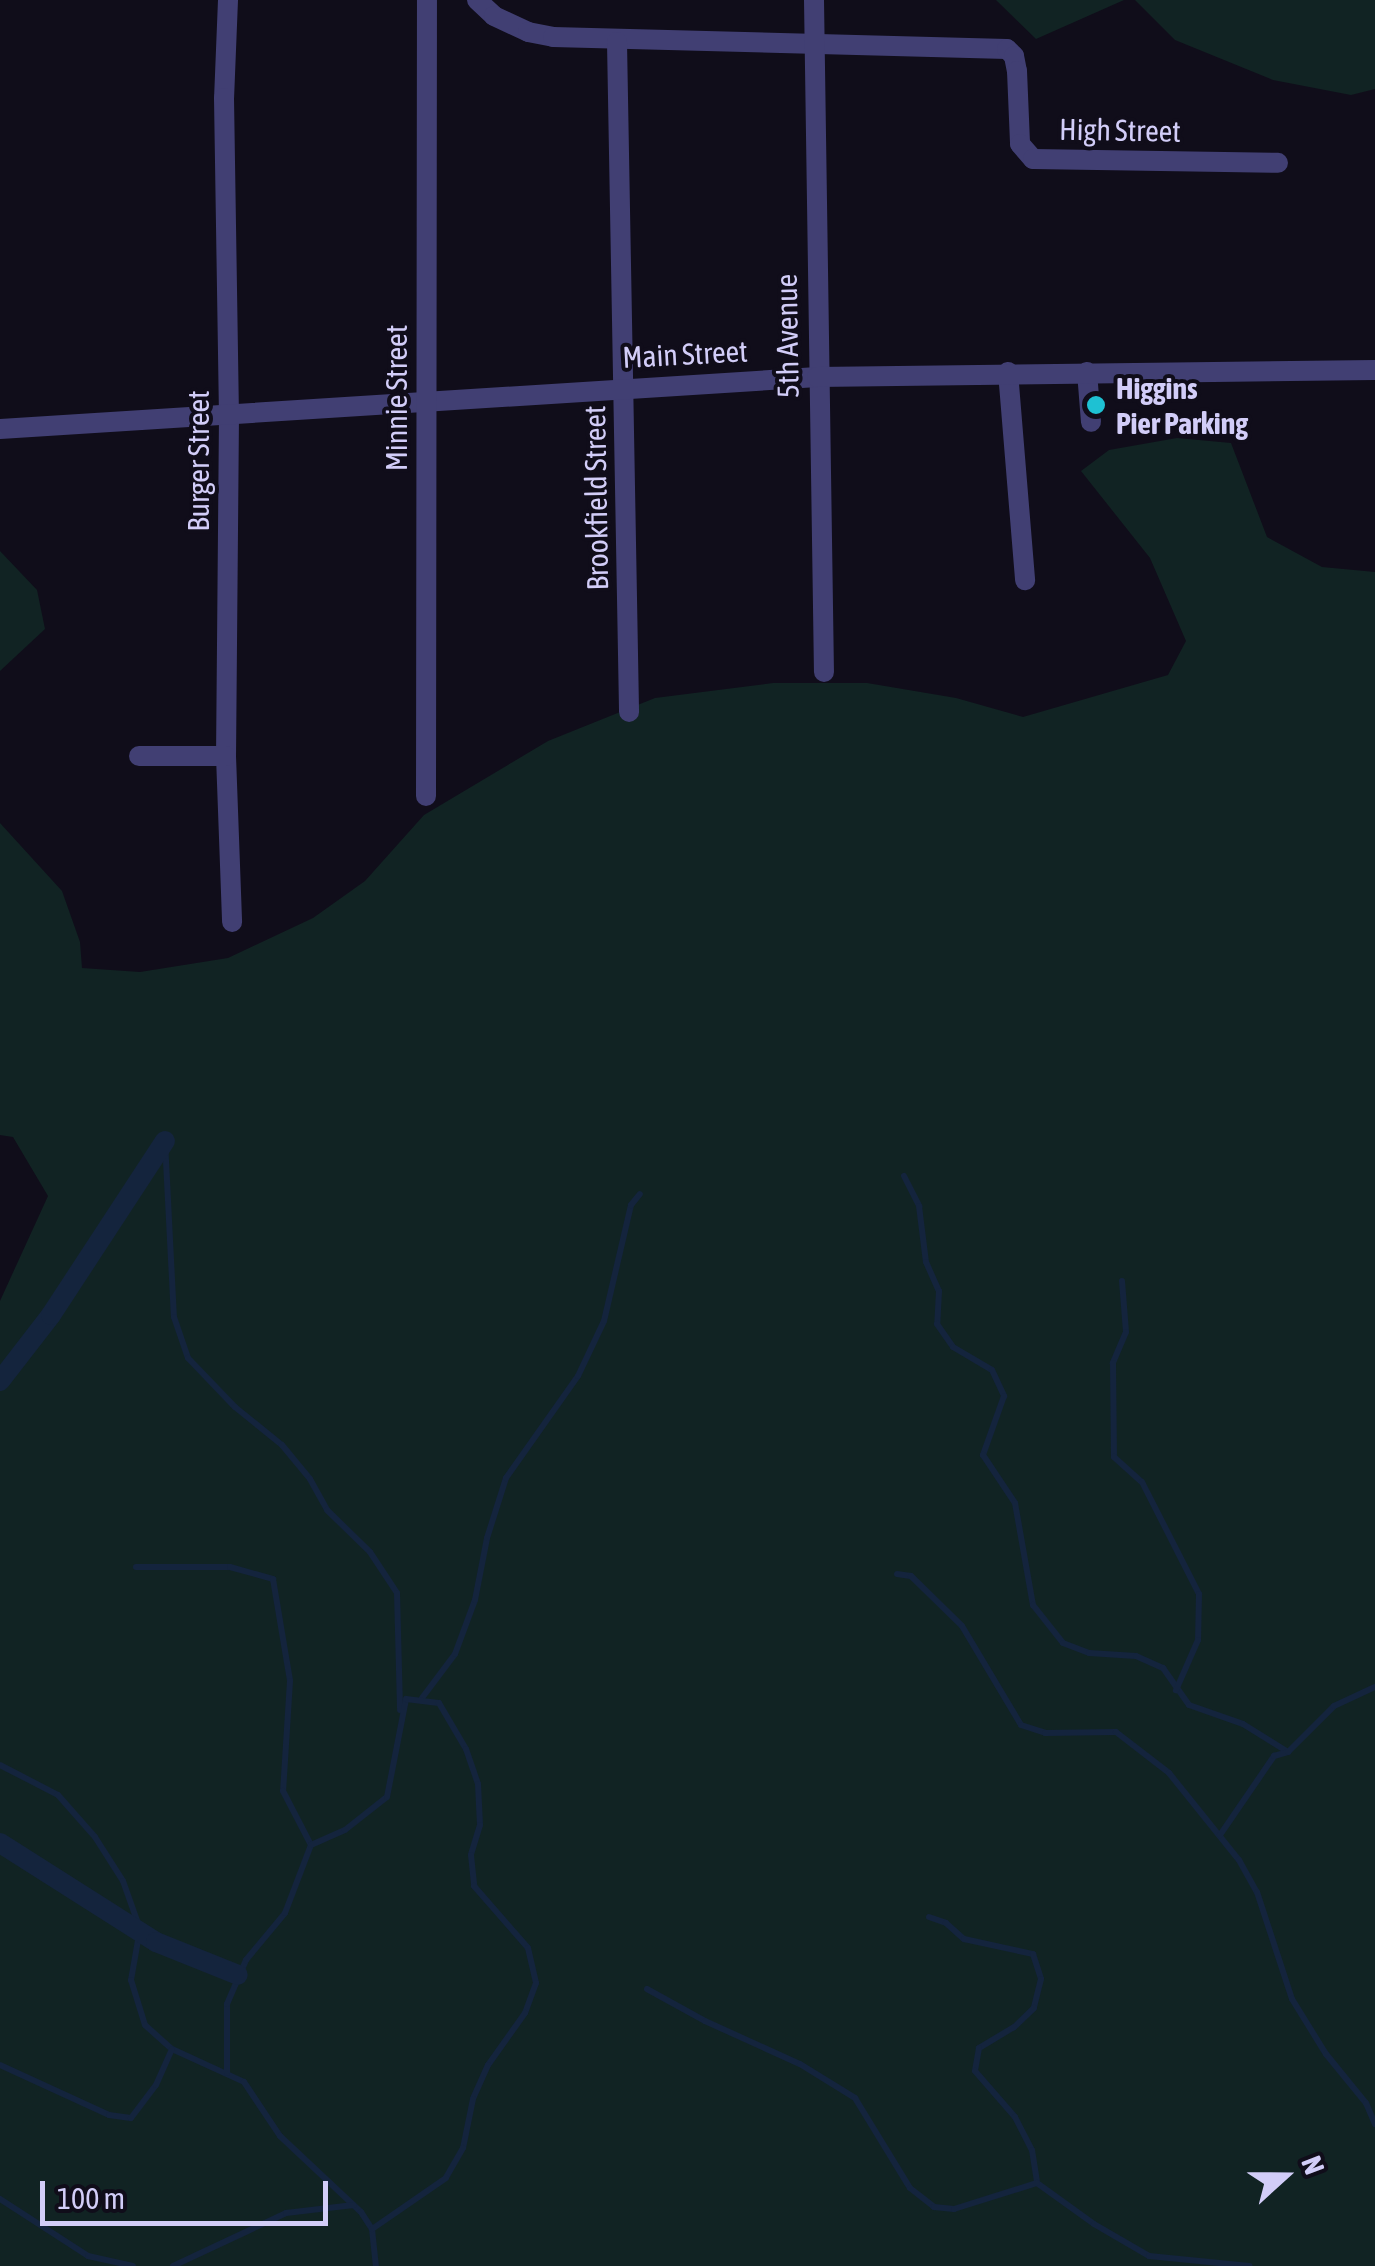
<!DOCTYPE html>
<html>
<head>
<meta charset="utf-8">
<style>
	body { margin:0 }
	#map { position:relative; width:1375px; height:2266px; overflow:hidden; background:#100d1a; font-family:"Asap Condensed",sans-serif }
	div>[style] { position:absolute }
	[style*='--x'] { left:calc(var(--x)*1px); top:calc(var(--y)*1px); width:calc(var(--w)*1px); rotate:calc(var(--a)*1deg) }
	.green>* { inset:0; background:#112323 }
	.stream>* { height:6px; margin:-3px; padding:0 3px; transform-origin:3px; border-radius:3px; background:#14243d }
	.canal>* { height:20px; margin:-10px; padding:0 10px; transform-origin:10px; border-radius:10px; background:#14243d }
	.minor>* { height:20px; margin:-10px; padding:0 10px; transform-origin:10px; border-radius:10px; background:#413f73 }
	.dots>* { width:28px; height:28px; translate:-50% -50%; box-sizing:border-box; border:5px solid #100d1a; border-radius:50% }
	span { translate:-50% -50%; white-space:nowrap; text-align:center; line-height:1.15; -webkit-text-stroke:8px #100d1a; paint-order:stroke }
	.street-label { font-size:30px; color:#d2cdf8 }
	.poi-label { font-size:30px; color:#d2cdf8; font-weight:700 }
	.left { translate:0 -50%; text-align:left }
	.north { position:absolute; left:1235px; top:2126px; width:100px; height:100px; -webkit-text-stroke:8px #100d1a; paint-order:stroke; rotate:69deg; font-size:28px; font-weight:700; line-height:40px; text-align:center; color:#d2cdf8 }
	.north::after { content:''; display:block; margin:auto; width:35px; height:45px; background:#d2cdf8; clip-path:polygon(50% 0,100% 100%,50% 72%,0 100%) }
	.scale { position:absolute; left:40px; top:2181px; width:288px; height:45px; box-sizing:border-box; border:5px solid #d2cdf8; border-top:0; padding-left:12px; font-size:30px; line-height:35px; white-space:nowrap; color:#d2cdf8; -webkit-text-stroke:8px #100d1a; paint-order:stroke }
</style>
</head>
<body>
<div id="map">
	<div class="green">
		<div style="clip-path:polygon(996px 0,1124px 0,1036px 39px)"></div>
		<div style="clip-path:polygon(1135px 0,1375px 0,1375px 89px,1351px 95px,1273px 80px,1175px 40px)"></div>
		<div style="clip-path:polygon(1177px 438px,1231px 443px,1267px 537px,1322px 567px,1375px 572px,1375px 2266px,0 2266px,0 1301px,48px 1196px,13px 1137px,0 1135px,0 823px,62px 891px,80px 942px,82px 968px,140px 972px,228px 958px,313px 918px,365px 881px,424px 815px,548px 741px,655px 698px,773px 683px,867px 683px,956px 698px,1023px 717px,1168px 675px,1186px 641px,1150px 558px,1081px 471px,1109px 450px)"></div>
		<div style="clip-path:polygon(0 551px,37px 590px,45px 629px,0 671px)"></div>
	</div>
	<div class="stream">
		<div style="--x:165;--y:1141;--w:176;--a:87.1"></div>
		<div style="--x:174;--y:1317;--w:43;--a:71.1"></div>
		<div style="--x:188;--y:1358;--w:68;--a:46.2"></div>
		<div style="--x:235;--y:1407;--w:60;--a:39"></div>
		<div style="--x:282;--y:1445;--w:44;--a:50.5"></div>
		<div style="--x:310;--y:1479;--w:35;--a:61"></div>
		<div style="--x:327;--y:1510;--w:60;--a:44.3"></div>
		<div style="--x:370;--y:1552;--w:49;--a:56.6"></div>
		<div style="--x:397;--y:1593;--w:117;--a:88.5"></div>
		<div style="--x:904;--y:1176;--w:34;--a:63"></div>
		<div style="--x:919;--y:1206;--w:56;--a:82.9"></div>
		<div style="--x:926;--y:1262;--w:32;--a:66"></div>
		<div style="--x:939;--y:1291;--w:33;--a:93"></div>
		<div style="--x:937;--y:1324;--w:28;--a:55"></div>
		<div style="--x:953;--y:1347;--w:45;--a:30.5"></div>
		<div style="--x:992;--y:1370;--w:29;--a:65"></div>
		<div style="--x:1004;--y:1396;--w:63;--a:109.6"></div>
		<div style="--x:983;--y:1455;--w:58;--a:56.3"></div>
		<div style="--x:1015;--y:1503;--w:104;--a:80"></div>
		<div style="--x:1033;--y:1605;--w:48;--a:51.7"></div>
		<div style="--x:1063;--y:1643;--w:28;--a:21"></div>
		<div style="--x:1089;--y:1653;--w:47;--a:3.7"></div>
		<div style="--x:1136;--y:1656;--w:30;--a:24"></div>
		<div style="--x:1163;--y:1668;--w:45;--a:54.9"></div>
		<div style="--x:1189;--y:1705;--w:57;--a:19.4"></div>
		<div style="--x:1243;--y:1724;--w:53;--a:31.9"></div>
		<div style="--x:1122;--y:1281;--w:51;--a:85.5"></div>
		<div style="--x:1126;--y:1332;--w:34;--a:113"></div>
		<div style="--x:1113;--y:1363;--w:94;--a:89.4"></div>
		<div style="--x:1114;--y:1457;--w:38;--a:42"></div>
		<div style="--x:1142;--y:1482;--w:126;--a:63"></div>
		<div style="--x:1199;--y:1594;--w:46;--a:91.2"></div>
		<div style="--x:1198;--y:1640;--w:55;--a:113.7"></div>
		<div style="--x:136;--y:1567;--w:94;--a:0"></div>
		<div style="--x:230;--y:1567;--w:45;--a:15.6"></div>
		<div style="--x:273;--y:1579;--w:103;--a:80.5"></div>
		<div style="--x:290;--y:1681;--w:110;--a:93.6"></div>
		<div style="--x:283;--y:1791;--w:61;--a:62.6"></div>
		<div style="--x:897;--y:1574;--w:14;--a:8"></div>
		<div style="--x:911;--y:1576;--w:71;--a:44.4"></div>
		<div style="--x:962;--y:1626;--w:115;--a:59.2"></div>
		<div style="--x:1021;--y:1725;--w:25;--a:18"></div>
		<div style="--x:1045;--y:1733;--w:71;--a:-0.8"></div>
		<div style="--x:1116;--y:1732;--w:67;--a:37.7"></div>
		<div style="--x:1169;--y:1773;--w:112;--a:51.2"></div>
		<div style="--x:1239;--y:1860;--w:37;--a:61"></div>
		<div style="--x:1257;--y:1892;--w:113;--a:71.9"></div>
		<div style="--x:1292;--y:1999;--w:65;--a:58.3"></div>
		<div style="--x:1326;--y:2054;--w:63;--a:50.8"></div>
		<div style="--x:1366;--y:2103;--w:23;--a:67"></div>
		<div style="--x:422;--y:1698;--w:55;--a:-53.1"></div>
		<div style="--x:455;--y:1654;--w:58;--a:-69.7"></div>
		<div style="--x:475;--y:1600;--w:63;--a:-79"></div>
		<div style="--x:487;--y:1538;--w:63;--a:-72.4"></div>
		<div style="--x:506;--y:1478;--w:125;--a:-54.8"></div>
		<div style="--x:578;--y:1376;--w:61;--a:-64.7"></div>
		<div style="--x:604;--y:1321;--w:119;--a:-76.9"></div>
		<div style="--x:631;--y:1205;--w:14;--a:-51"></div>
		<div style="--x:0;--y:1765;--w:65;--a:27.3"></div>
		<div style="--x:58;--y:1795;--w:56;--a:48.6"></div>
		<div style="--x:95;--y:1837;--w:52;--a:57.5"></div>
		<div style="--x:123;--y:1881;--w:51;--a:70.5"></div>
		<div style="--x:140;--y:1929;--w:52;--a:100"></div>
		<div style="--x:131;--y:1980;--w:47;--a:72.7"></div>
		<div style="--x:145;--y:2025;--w:36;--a:42"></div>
		<div style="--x:172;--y:2049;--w:79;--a:24.6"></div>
		<div style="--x:244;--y:2082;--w:65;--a:56.3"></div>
		<div style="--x:280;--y:2136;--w:111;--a:43.2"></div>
		<div style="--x:361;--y:2212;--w:20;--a:57"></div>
		<div style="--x:372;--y:2229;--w:37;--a:84"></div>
		<div style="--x:1220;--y:1835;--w:96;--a:-55.6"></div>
		<div style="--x:1274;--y:1756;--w:15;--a:-16"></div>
		<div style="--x:1288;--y:1752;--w:65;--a:-45"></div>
		<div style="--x:1334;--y:1706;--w:45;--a:-24.9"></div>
		<div style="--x:929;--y:1917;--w:18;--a:19"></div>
		<div style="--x:946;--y:1923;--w:24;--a:42"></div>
		<div style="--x:964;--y:1939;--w:71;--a:12.3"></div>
		<div style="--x:1033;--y:1954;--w:26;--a:72"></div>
		<div style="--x:1041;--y:1979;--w:30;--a:104"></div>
		<div style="--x:1034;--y:2008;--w:28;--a:136"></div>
		<div style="--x:1014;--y:2027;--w:41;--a:149"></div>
		<div style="--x:979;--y:2048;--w:23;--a:100"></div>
		<div style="--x:975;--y:2071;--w:61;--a:49"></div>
		<div style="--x:1015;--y:2117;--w:37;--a:63"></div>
		<div style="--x:1032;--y:2150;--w:33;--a:81"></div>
		<div style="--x:1037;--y:2183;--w:70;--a:35.7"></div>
		<div style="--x:1094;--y:2224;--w:64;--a:30.2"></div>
		<div style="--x:1149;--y:2256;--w:101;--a:5.7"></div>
		<div style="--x:647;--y:1989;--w:66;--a:28.9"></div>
		<div style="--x:705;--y:2021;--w:104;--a:24.4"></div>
		<div style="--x:800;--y:2064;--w:65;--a:31.7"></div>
		<div style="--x:855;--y:2098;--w:105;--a:58.6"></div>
		<div style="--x:910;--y:2188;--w:31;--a:38"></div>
		<div style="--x:934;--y:2207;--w:20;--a:6"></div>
		<div style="--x:954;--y:2209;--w:87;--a:-17.4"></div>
		<div style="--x:0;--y:2065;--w:120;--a:24.6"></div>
		<div style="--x:109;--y:2115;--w:22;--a:8"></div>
		<div style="--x:131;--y:2118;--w:41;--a:-52.9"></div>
		<div style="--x:156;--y:2085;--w:39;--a:-66"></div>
		<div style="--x:227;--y:2073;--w:69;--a:-90"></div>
		<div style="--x:227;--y:2004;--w:48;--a:-66.6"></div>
		<div style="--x:246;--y:1960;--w:61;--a:-50.3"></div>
		<div style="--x:285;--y:1913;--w:73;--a:-69.1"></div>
		<div style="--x:311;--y:1845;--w:37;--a:-24"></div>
		<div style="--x:345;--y:1830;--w:53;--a:-38.2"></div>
		<div style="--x:387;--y:1797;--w:100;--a:-79"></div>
		<div style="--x:406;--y:1699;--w:33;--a:7"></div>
		<div style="--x:439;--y:1703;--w:53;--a:59.6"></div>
		<div style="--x:466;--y:1749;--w:37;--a:71"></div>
		<div style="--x:478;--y:1784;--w:41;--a:87.2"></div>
		<div style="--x:480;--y:1825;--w:31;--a:107"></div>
		<div style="--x:471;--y:1855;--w:31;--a:84"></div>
		<div style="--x:474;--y:1886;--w:82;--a:48.9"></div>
		<div style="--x:528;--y:1948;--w:36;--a:77"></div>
		<div style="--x:536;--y:1983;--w:32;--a:110"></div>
		<div style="--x:525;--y:2013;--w:64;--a:125.4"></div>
		<div style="--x:488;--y:2065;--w:37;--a:114"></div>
		<div style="--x:473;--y:2099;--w:50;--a:101.5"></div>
		<div style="--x:463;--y:2148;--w:34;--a:120"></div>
		<div style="--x:446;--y:2178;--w:90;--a:145.4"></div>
		<div style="--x:0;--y:2199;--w:105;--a:32.9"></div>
		<div style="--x:88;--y:2256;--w:46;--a:12.5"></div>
		<div style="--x:173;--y:2266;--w:125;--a:-25.1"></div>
		<div style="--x:286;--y:2213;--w:68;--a:-6.7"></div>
	</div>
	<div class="canal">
		<div style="--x:0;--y:1381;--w:83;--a:-52.3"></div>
		<div style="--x:51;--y:1315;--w:208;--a:-56.8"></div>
		<div style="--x:0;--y:1843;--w:185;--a:32.4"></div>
		<div style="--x:156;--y:1942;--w:88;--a:21.9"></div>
	</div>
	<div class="minor">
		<div style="--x:228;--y:0;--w:98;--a:92.3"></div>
		<div style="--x:224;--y:98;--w:317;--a:89.1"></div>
		<div style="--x:229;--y:415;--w:341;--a:90.5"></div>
		<div style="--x:226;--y:756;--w:166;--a:87.9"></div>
		<div style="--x:477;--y:0;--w:23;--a:43"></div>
		<div style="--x:494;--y:16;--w:38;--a:25"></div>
		<div style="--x:528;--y:32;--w:25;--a:11"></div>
		<div style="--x:553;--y:37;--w:454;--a:1.5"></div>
		<div style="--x:1007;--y:49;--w:10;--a:45"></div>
		<div style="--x:1014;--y:56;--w:15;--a:79"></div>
		<div style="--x:1017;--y:71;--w:73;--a:87.6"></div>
		<div style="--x:1020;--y:144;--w:20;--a:49"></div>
		<div style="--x:1033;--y:159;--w:245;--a:0.9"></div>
		<div style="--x:814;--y:0;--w:672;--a:89.15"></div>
		<div style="--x:617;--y:42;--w:670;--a:88.97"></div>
		<div style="--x:1008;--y:372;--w:209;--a:85.3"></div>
		<div style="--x:1087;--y:372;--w:50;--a:85.4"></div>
		<div style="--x:0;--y:429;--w:819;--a:-3.64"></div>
		<div style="--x:817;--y:377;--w:558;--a:-0.72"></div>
		<div style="--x:139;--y:756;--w:87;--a:0"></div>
		<div style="--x:426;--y:796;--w:796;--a:-89.93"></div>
	</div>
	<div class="dots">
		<div style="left:1096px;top:405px;background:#1ec1d3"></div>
	</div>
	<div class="street-label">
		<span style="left:1120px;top:130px;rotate:1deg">High Street</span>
		<span style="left:787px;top:336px;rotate:-91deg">5th Avenue</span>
		<span style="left:685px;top:354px;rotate:-3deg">Main Street</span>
		<span style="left:396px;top:398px;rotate:-90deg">Minnie Street</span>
		<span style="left:198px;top:461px;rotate:-90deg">Burger Street</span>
		<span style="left:596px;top:498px;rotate:-91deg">Brookfield Street</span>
	</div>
	<div class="poi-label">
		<span class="left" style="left:1116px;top:405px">Higgins<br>Pier Parking</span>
	</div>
	<div class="north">N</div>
	<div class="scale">100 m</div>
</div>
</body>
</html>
